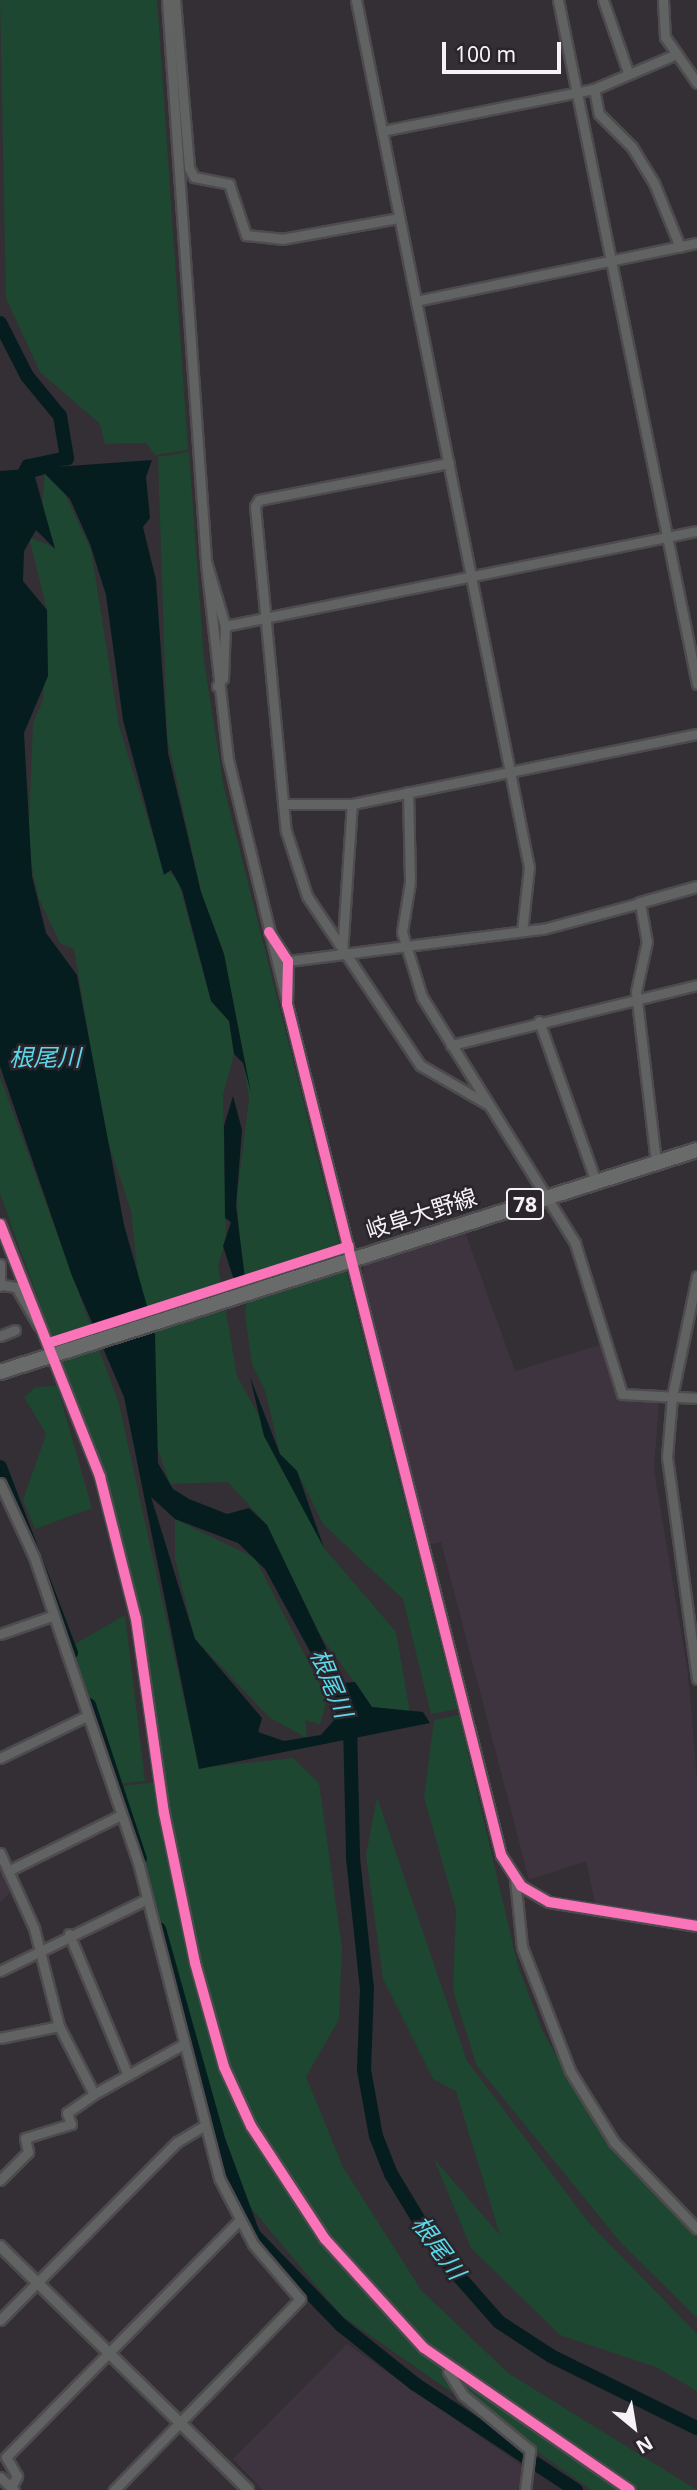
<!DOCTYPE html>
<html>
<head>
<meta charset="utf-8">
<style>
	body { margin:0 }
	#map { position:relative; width:697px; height:2490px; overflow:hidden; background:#332f34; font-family:"Noto Sans","Noto Sans JP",sans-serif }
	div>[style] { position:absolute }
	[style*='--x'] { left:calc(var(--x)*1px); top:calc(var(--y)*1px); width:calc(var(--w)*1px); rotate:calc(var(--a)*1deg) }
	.built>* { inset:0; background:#3d343f }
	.green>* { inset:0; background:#1e4731 }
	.water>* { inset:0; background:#061d20 }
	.river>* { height:14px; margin:-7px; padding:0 7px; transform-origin:7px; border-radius:7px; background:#061d20 }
	.roads { filter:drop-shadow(2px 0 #4e4b4e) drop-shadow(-2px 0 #4e4b4e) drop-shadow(0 2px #4e4b4e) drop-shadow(0 -2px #4e4b4e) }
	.minor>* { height:9px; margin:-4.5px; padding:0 4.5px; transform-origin:4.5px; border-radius:4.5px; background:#616262 }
	.tertiary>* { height:10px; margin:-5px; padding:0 5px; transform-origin:5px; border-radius:5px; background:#616262 }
	.primary>* { height:14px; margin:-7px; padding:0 7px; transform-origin:7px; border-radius:7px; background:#696a6a }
	.cycleway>* { height:10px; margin:-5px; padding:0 5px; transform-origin:5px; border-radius:5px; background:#fb73b8 }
	span { translate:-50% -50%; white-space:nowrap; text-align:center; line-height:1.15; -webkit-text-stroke:5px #2a242b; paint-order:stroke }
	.shield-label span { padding:2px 5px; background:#2a242b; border:2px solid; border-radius:5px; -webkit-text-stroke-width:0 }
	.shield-label { font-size:21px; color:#f7f2f7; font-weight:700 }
	.street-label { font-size:23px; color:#f7f2f7 }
	.water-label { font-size:24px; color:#59d9e9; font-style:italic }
	.north { position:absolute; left:599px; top:2392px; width:70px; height:70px; -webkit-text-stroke:5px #2a242b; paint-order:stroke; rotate:150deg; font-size:19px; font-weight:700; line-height:28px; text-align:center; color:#f7f2f7 }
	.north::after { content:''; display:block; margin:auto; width:24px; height:32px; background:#f7f2f7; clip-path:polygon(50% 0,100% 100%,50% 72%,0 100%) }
	.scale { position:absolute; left:442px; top:42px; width:119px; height:32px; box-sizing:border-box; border:4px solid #f7f2f7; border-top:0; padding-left:9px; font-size:21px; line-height:24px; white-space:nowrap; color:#f7f2f7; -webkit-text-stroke:5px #2a242b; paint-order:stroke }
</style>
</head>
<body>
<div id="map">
	<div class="built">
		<div style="clip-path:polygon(464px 1229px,515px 1371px,603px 1344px,617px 1397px,659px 1403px,654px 1470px,688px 1674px,697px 1777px,697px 1921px,595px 1903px,586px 1861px,529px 1880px,441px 1542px,427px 1545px,362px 1278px,365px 1261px)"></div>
		<div style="clip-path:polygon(0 1867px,11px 1892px,0 1902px)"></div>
		<div style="clip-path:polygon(347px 2344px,524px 2467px,518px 2490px,263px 2490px,233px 2459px)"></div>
	</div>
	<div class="green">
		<div style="clip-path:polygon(0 0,157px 0,188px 450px,155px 455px,146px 443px,105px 444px,100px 424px,40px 372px,6px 298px)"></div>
		<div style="clip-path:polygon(189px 452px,204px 661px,224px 788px,457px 1709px,431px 1714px,403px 1599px,323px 1524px,297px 1471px,324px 1548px,396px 1632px,410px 1713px,372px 1707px,316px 1629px,267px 1525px,228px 1482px,170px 1484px,156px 1444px,131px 1211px,105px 1133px,74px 949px,60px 943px,39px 899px,28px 849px,33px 723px,43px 700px,47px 610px,29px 537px,55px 548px,42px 506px,45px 474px,65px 494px,91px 550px,119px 726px,163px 869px,177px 877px,211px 1001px,229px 1021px,234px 1054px,223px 1095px,226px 1240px,218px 1265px,237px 1376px,280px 1454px,266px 1393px,252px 1364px,245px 1315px,248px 1285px,241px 1270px,237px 1196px,249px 1098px,224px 954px,201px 892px,167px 736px,158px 457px)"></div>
		<div style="clip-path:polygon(0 1077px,119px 1404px,199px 1768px,293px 1758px,319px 1783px,342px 1948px,339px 2019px,306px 2077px,343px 2167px,421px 2290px,508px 2373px,697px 2490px,592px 2490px,341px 2315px,237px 2191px,123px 1786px,165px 1781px,140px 1618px,99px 1466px,0 1194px)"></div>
		<div style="clip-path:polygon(57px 1386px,92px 1508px,35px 1529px,23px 1500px,46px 1434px,24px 1397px,36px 1387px)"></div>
		<div style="clip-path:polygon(175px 1519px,255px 1558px,327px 1699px,320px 1724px,305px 1720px,307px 1738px,270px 1718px,195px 1639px,175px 1559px)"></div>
		<div style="clip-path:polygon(125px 1615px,145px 1781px,118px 1784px,70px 1647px)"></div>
		<div style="clip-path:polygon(459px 1715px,518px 1966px,543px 2032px,606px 2142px,697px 2239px,697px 2318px,621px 2243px,477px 2066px,453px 1991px,456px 1910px,424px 1797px,434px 1720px)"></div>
		<div style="clip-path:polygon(377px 1797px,467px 2061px,589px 2223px,697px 2334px,697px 2391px,656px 2367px,560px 2335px,471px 2248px,434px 2159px,500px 2235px,456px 2091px,433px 2079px,383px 1979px,366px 1855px)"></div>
	</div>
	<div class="water">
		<div style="clip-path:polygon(evenodd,152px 460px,146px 477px,150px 518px,143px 527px,156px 580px,168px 753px,201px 892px,224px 954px,251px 1093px,243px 1063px,234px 1054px,229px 1021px,211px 1001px,182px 890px,171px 870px,164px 875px,123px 720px,106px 595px,90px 544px,70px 499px,45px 474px,35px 477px,55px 549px,36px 530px,24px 551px,23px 581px,47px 610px,48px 676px,24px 733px,32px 876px,46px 933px,77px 975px,124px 1225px,155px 1334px,158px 1463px,173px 1489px,189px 1499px,227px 1514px,249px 1508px,267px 1525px,343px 1683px,355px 1682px,372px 1707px,423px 1712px,430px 1723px,199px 1769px,124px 1397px,72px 1276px,0 1066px,0 471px,152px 460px,151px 1497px,175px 1519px,238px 1543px,265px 1569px,337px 1701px,335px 1719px,321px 1735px,284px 1741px,258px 1732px,262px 1718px,195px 1639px,151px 1497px)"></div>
		<div style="clip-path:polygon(233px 1096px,242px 1130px,236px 1206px,246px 1286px,233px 1277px,223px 1246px,231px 1222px,225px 1218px,224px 1126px)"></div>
		<div style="clip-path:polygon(250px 1377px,280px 1454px,297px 1471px,324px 1548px,264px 1436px)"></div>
	</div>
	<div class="river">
		<div style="--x:0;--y:323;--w:59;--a:63"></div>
		<div style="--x:27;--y:376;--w:52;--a:50.5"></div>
		<div style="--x:60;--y:416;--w:43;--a:80.5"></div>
		<div style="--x:67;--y:458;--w:40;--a:168"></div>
		<div style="--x:28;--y:466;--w:20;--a:117"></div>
		<div style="--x:0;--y:1467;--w:199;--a:69.1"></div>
		<div style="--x:89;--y:1705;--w:162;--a:71.7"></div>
		<div style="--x:350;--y:1722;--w:136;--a:88.7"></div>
		<div style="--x:353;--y:1858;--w:131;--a:83.9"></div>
		<div style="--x:367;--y:1988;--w:82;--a:92.1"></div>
		<div style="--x:364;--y:2070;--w:67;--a:79.7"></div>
		<div style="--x:376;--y:2136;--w:41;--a:68.5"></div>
		<div style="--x:391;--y:2174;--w:95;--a:58.8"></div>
		<div style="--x:440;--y:2255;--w:89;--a:48.6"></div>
		<div style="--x:499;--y:2322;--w:62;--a:33.2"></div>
		<div style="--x:551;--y:2356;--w:163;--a:26.3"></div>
		<div style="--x:159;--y:1929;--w:221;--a:74.3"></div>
		<div style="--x:219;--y:2142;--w:98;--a:69.7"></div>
		<div style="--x:253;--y:2234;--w:127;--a:46"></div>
		<div style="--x:341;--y:2325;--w:95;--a:38.6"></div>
		<div style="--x:415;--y:2384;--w:193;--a:33.4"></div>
	</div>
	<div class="roads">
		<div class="minor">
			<div style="--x:167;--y:0;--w:562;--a:86.02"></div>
			<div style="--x:206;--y:561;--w:68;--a:73.7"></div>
			<div style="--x:225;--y:626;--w:52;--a:92.2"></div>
			<div style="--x:223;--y:678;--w:10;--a:127"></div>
			<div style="--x:175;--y:0;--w:169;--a:85.2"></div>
			<div style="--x:189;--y:168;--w:10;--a:61"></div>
			<div style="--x:194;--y:177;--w:36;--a:11"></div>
			<div style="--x:229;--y:184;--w:54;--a:71.6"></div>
			<div style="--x:246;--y:235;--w:36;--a:6"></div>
			<div style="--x:282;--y:239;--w:119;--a:-10.2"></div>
			<div style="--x:356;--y:0;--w:884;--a:78.72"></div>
			<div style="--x:529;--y:867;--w:64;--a:96.2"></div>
			<div style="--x:558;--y:0;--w:698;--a:78.51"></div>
			<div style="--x:603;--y:0;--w:76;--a:70.9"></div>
			<div style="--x:663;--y:0;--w:37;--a:87"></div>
			<div style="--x:665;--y:37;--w:56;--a:55.2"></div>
			<div style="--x:594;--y:89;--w:25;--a:79"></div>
			<div style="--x:599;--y:114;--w:47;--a:45"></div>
			<div style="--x:632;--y:147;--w:42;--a:58.6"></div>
			<div style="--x:654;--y:183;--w:69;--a:67.9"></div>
			<div style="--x:382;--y:131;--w:216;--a:-11.2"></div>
			<div style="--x:594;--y:89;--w:90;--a:-22.9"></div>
			<div style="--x:416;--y:301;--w:287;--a:-11.7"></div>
			<div style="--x:449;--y:463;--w:194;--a:169"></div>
			<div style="--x:259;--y:500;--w:7;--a:124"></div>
			<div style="--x:255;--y:506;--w:326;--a:84.6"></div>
			<div style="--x:286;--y:831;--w:68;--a:72.1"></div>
			<div style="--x:307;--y:896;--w:203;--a:56.2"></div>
			<div style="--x:420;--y:1065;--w:78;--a:30.2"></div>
			<div style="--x:206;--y:563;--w:197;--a:83.6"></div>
			<div style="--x:228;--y:759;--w:247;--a:76.4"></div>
			<div style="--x:225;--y:626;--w:481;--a:-11.4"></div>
			<div style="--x:408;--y:792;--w:90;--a:88.7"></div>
			<div style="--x:410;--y:882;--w:51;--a:99.1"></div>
			<div style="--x:402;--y:932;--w:68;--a:72.9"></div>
			<div style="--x:422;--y:997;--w:290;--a:58.1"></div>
			<div style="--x:575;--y:1243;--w:158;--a:72.7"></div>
			<div style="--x:622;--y:1394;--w:75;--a:3.1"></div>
			<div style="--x:283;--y:804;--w:69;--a:0"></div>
			<div style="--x:352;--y:804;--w:352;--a:-11.5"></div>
			<div style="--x:269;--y:932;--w:35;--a:57"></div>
			<div style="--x:288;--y:961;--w:43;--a:91.3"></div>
			<div style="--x:287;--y:1004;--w:877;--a:75.88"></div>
			<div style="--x:501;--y:1855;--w:37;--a:57"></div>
			<div style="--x:521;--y:1886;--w:32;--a:30"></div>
			<div style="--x:549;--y:1902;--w:150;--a:9.2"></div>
			<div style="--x:342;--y:953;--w:149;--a:-86.2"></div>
			<div style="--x:288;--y:961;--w:257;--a:-7.2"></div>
			<div style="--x:543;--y:929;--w:100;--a:-15"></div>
			<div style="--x:640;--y:903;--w:39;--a:80"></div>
			<div style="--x:647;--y:941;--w:52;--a:102.2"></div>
			<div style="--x:636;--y:992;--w:172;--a:83.3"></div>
			<div style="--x:539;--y:1021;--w:171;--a:70.5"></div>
			<div style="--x:451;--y:1045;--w:253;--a:-13.7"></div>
			<div style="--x:0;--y:1224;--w:272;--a:68.4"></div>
			<div style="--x:100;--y:1477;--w:146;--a:75.8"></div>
			<div style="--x:136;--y:1619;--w:196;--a:81.8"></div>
			<div style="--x:164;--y:1813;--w:153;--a:78.3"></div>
			<div style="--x:195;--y:1963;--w:108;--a:74.4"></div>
			<div style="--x:224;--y:2067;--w:65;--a:65.4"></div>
			<div style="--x:251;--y:2126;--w:135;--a:56.8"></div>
			<div style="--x:325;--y:2239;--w:147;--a:47.8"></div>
			<div style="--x:424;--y:2348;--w:250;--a:34.6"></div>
			<div style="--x:0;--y:1264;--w:22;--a:90"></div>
			<div style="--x:697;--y:1276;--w:124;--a:101.7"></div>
			<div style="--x:672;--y:1397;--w:60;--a:94.8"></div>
			<div style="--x:667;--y:1457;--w:224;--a:82.3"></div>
			<div style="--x:3;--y:1285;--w:13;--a:9"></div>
			<div style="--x:16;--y:1287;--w:45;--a:59.5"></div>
			<div style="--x:0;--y:1336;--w:16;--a:-22"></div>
			<div style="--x:0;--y:1483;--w:81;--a:65.3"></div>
			<div style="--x:34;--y:1557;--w:326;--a:71.2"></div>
			<div style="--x:139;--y:1866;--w:322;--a:75.6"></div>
			<div style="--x:219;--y:2178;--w:74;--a:62.7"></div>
			<div style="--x:253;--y:2244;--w:72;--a:49.5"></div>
			<div style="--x:300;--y:2299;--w:267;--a:134.2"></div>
			<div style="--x:0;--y:1634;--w:55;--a:-19.1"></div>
			<div style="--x:0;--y:1758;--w:97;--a:-25.8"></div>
			<div style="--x:0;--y:1853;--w:82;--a:65.6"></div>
			<div style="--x:34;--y:1928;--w:101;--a:75.7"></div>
			<div style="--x:8;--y:1871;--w:126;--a:-26.4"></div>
			<div style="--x:515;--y:1879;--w:68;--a:84.1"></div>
			<div style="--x:522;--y:1947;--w:133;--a:68.8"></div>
			<div style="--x:570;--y:2071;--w:84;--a:58.2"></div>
			<div style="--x:614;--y:2142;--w:120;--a:46.3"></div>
			<div style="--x:69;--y:1934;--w:153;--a:67.3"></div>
			<div style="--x:0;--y:1971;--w:164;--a:-26.1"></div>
			<div style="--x:0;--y:2038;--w:60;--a:-11.5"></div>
			<div style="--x:59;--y:2026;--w:76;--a:62.8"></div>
			<div style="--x:0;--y:2180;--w:40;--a:-45"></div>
			<div style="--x:28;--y:2152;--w:14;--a:-102"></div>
			<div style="--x:25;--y:2138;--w:48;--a:-16.9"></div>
			<div style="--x:71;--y:2124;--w:12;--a:-110"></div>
			<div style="--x:67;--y:2113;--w:33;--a:-35"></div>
			<div style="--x:94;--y:2094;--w:103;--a:-29.1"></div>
			<div style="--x:0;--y:2320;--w:251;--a:-45.2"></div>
			<div style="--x:177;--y:2142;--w:33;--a:-31"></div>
			<div style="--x:448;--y:2371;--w:28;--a:58"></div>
			<div style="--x:463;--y:2395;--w:87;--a:39.4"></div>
			<div style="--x:530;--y:2450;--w:40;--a:97.1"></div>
			<div style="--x:0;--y:2477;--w:19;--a:43"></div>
			<div style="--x:11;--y:2487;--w:13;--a:-61"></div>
			<div style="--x:17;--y:2476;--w:22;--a:-120"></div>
			<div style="--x:6;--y:2457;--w:332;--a:-45.4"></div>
		</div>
		<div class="tertiary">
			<div style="--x:640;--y:903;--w:59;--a:-15.7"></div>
			<div style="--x:0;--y:2246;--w:348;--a:44.5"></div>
		</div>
		<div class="primary">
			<div style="--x:0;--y:1372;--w:732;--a:-17.67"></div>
		</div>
	</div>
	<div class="cycleway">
		<div style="--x:269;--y:932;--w:35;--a:57"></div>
		<div style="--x:288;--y:961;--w:43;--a:91.3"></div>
		<div style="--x:287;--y:1004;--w:877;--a:75.88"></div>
		<div style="--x:501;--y:1855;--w:37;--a:57"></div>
		<div style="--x:521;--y:1886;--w:32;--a:30"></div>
		<div style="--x:549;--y:1902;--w:150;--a:9.2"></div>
		<div style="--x:0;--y:1224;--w:272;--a:68.4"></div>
		<div style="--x:100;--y:1477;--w:146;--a:75.8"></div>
		<div style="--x:136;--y:1619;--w:196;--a:81.8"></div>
		<div style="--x:164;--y:1813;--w:153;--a:78.3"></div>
		<div style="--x:195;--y:1963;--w:108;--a:74.4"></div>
		<div style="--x:224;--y:2067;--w:65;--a:65.4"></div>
		<div style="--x:251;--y:2126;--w:135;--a:56.8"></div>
		<div style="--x:325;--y:2239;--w:147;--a:47.8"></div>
		<div style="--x:424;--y:2348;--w:250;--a:34.6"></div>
		<div style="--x:49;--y:1343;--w:315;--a:-17.9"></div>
	</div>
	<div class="shield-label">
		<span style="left:525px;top:1204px">78</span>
	</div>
	<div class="street-label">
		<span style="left:421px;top:1213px;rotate:-18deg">岐阜大野線</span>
	</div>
	<div class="water-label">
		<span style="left:45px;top:1057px">根尾川</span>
		<span style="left:332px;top:1683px;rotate:68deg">根尾川</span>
		<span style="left:439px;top:2247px;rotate:54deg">根尾川</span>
	</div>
	<div class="north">N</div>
	<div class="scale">100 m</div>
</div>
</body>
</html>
